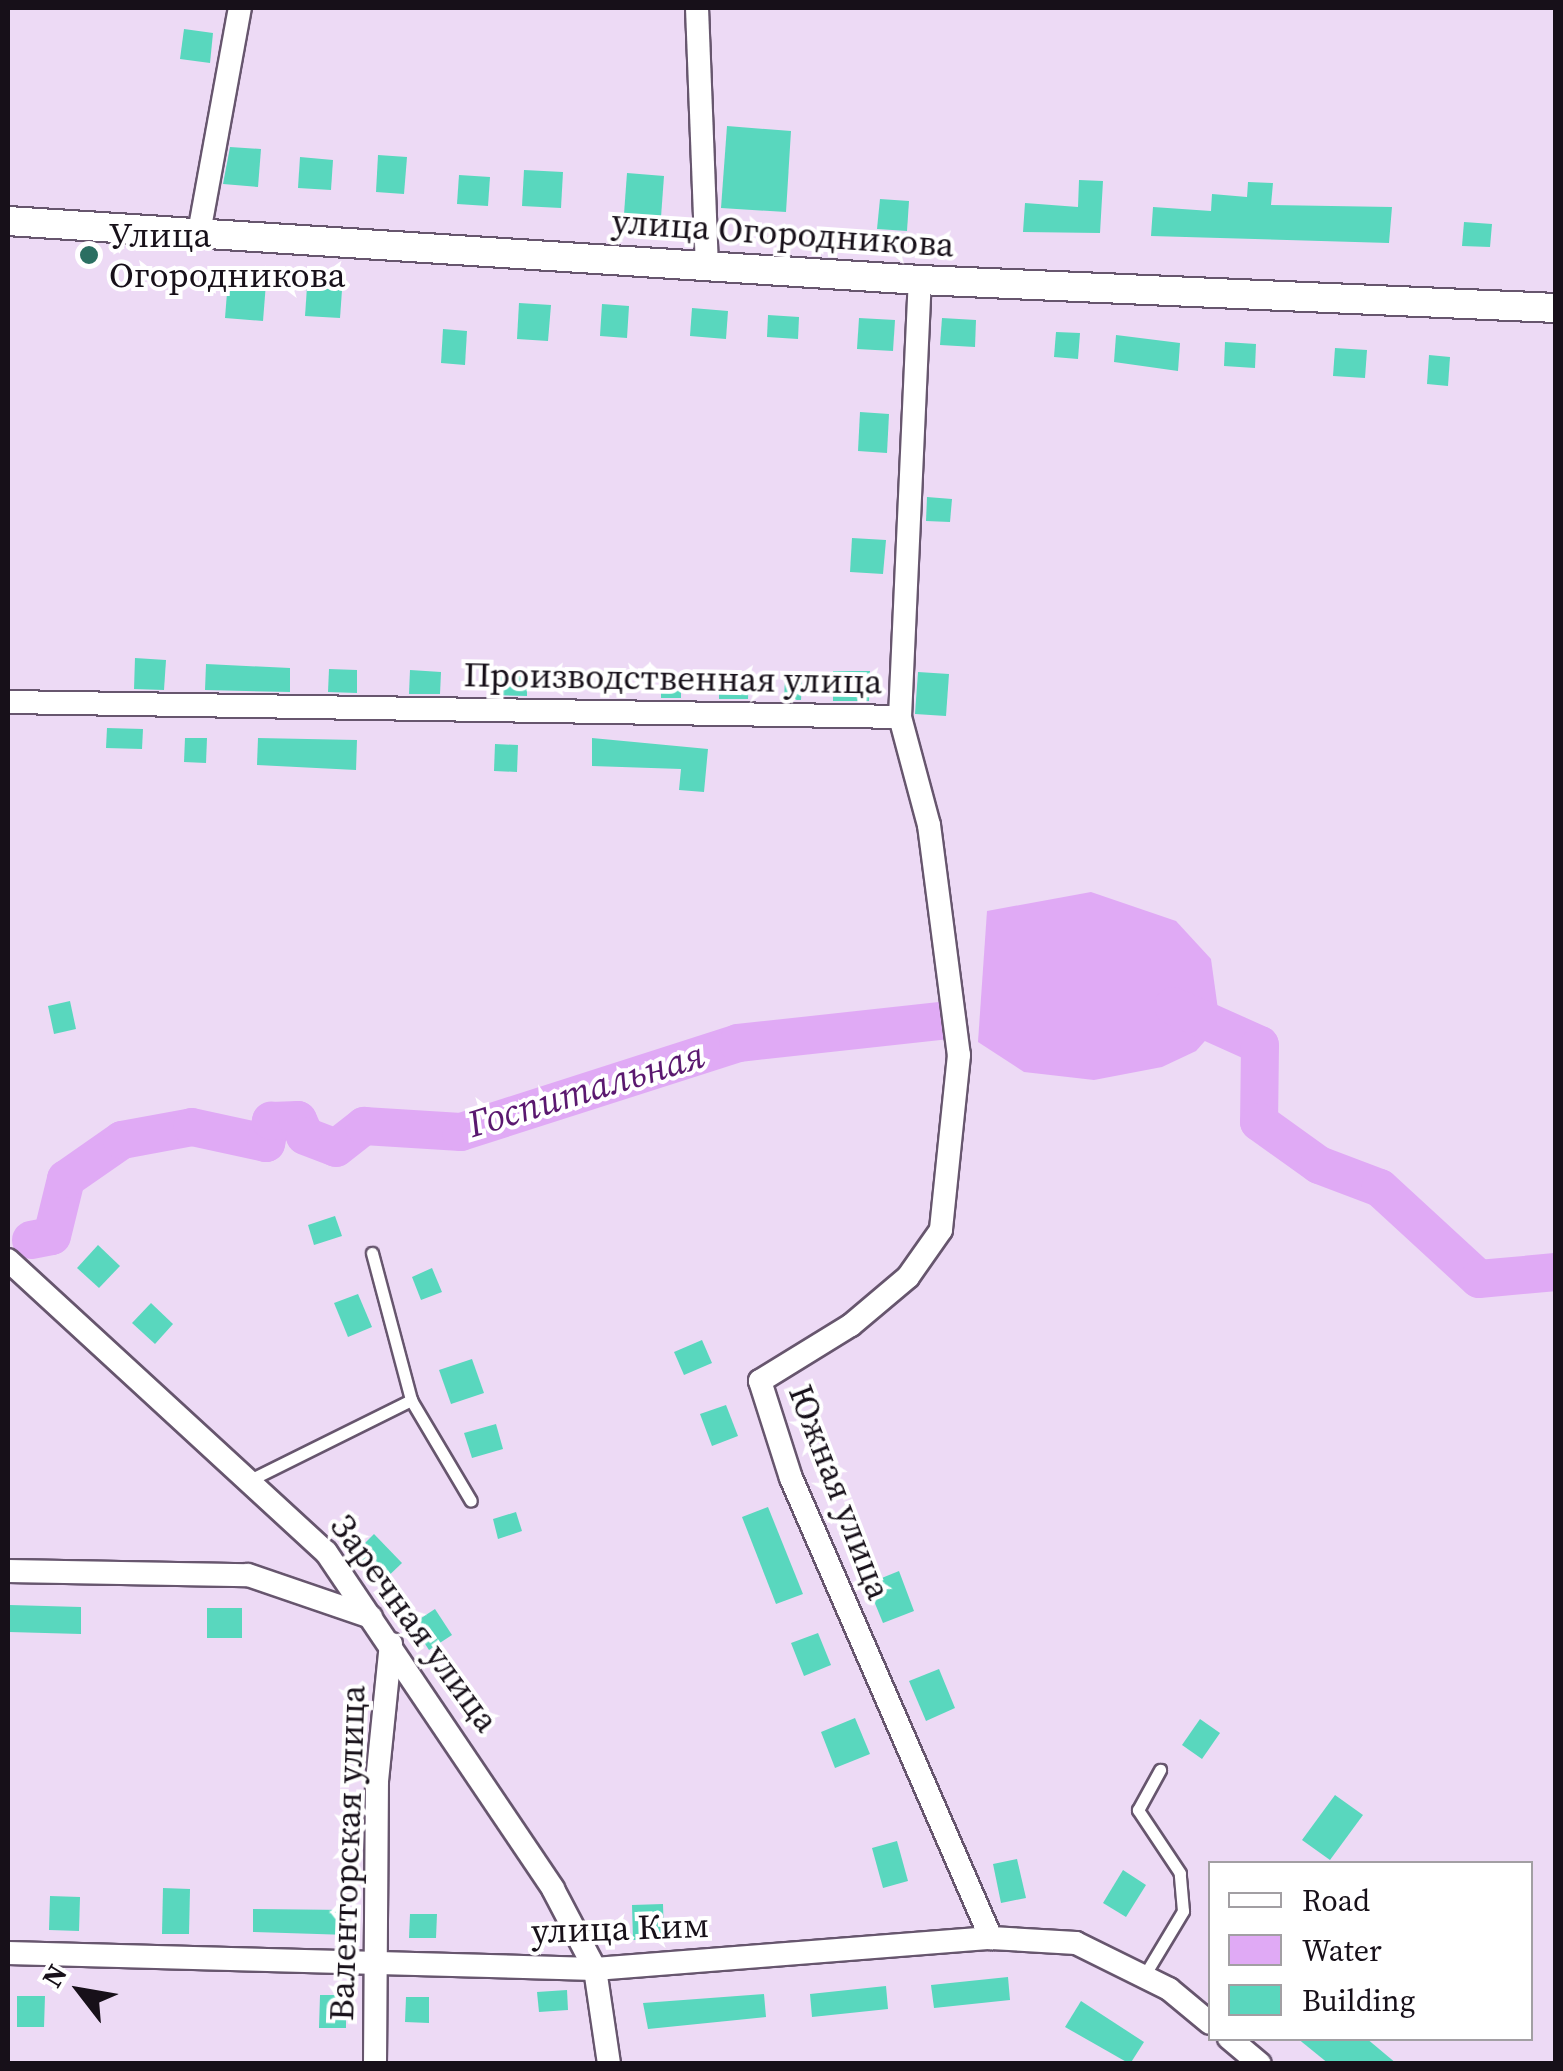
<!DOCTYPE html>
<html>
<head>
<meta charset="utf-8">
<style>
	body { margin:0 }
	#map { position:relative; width:1563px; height:2071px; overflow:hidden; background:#eddaf5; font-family:"Source Serif 4",serif }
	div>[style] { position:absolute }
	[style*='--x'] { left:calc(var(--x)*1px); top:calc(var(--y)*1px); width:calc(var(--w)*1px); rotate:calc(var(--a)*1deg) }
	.water>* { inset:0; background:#e0aaf5 }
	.river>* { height:38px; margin:-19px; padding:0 19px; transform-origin:19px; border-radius:19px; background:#e0aaf5 }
	.building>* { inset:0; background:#59d7be }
	.roads { filter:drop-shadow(2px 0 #67566e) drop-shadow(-2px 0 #67566e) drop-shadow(0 2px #67566e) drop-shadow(0 -2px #67566e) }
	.service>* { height:11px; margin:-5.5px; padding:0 5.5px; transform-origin:5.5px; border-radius:5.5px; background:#fff }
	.minor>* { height:22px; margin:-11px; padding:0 11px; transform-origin:11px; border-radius:11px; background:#fff }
	.tertiary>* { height:28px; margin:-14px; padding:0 14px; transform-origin:14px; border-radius:14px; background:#fff }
	.dots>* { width:28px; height:28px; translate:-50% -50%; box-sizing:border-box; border:5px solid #fff; border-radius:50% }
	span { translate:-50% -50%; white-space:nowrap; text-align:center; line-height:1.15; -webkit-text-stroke:8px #fff; paint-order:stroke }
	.street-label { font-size:35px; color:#171019 }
	.poi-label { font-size:35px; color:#171019 }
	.left { translate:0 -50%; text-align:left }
	.water-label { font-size:38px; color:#5a186f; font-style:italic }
	.frame { position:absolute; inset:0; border:10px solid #171019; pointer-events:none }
	.legend { position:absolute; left:1208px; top:1861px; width:325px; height:180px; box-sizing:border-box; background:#fff; border:2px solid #a29fa3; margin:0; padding:12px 18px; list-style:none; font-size:30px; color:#171019 }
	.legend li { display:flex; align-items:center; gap:20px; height:50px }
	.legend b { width:50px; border:2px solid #a29fa3 }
	.north { position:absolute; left:30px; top:1941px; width:100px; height:100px; -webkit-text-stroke:8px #fff; paint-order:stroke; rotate:301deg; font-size:28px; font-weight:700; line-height:40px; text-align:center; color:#171019 }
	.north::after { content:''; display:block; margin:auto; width:35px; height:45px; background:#171019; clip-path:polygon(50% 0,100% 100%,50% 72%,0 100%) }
</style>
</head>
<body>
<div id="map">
	<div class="water">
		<div style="clip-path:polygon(1091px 892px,1176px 921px,1211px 959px,1220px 1024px,1196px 1051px,1162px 1067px,1094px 1080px,1024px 1072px,978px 1042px,987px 911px)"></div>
	</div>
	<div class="river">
		<div style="--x:1173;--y:1006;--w:95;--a:24.1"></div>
		<div style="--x:1260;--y:1045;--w:77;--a:90.7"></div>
		<div style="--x:1259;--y:1122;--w:74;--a:35.6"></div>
		<div style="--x:1319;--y:1165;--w:65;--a:20.7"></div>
		<div style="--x:1380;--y:1188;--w:134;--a:42.6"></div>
		<div style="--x:1479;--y:1279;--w:77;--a:-5.2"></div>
		<div style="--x:31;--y:1240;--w:21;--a:-11"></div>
		<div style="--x:52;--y:1236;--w:59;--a:-76.2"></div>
		<div style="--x:66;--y:1179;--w:68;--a:-34.9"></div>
		<div style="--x:122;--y:1140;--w:71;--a:-10.5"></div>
		<div style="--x:192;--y:1127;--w:76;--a:12.2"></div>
		<div style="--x:266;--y:1143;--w:23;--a:-77"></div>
		<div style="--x:271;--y:1121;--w:27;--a:-2"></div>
		<div style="--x:298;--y:1120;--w:17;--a:66"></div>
		<div style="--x:305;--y:1136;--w:33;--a:21"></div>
		<div style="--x:336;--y:1148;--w:36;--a:-38"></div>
		<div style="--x:364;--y:1126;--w:97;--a:3.5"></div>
		<div style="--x:461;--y:1132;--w:291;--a:-17.8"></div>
		<div style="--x:738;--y:1043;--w:204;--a:-6.2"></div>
	</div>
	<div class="building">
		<div style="clip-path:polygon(184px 29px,213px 33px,210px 63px,180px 59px)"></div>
		<div style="clip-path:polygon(727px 126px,791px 131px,786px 212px,721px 208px)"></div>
		<div style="clip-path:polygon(230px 147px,261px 149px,258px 187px,223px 184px)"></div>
		<div style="clip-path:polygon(378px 155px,407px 157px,404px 194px,376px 192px)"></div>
		<div style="clip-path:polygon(300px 157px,333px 160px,331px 190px,298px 188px)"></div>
		<div style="clip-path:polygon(524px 170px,563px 172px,561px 208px,522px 206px)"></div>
		<div style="clip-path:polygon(627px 173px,664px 176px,661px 217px,624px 214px)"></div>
		<div style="clip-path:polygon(459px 175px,490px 177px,488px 206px,457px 204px)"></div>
		<div style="clip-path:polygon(1079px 180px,1103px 181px,1100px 233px,1023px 232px,1025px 203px,1078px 207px)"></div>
		<div style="clip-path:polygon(1248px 182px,1273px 183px,1271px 205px,1392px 207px,1389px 243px,1151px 236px,1153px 207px,1211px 211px,1212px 194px,1247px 197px)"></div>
		<div style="clip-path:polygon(880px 199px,909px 201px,907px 231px,877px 229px)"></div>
		<div style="clip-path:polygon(1464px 222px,1492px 224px,1490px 247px,1462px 246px)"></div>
		<div style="clip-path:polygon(228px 280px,266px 283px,263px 321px,225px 318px)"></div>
		<div style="clip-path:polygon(307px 287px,342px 290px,340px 318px,305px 316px)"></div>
		<div style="clip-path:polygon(519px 303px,551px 305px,548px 341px,517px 339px)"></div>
		<div style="clip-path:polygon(602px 304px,629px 306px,627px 338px,600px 336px)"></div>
		<div style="clip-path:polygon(692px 308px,728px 311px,726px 339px,690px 336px)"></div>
		<div style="clip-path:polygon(768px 315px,799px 317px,798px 339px,767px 337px)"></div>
		<div style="clip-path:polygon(859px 318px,895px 320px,893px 351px,857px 349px)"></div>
		<div style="clip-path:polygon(942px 318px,976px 320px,975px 347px,940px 345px)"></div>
		<div style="clip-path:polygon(443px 329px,467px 331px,465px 365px,441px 363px)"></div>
		<div style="clip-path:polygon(1056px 332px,1080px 333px,1078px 359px,1054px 357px)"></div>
		<div style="clip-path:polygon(1116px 335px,1180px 343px,1178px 371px,1114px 362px)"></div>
		<div style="clip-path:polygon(1225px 342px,1256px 344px,1255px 368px,1224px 366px)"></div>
		<div style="clip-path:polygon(1335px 348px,1367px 350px,1365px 378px,1333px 376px)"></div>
		<div style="clip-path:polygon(1429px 355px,1450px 357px,1448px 386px,1427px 384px)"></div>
		<div style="clip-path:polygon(860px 412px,889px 414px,887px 453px,858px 451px)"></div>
		<div style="clip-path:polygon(927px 497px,952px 499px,950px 522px,926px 521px)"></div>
		<div style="clip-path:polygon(852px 538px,886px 540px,883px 574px,850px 572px)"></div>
		<div style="clip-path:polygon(135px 658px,166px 660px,164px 690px,134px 689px)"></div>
		<div style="clip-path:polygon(206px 664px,290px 668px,290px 692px,205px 690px)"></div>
		<div style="clip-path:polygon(329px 669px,357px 670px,357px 693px,328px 692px)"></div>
		<div style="clip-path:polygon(410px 670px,441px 672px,440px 694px,409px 694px)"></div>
		<div style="clip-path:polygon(833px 671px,870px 671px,869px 701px,833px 701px)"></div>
		<div style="clip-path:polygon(918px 672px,949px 674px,946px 716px,915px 714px)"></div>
		<div style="clip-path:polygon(719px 674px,749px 674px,748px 699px,719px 699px)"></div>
		<div style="clip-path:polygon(495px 675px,527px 676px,527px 696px,494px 695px)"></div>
		<div style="clip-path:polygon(785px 678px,802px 680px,801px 700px,784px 700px)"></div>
		<div style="clip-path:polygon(661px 679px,681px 680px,681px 698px,661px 698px)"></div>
		<div style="clip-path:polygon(107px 728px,143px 729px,142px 749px,106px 748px)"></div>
		<div style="clip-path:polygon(185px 738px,207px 738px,206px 763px,184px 762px)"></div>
		<div style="clip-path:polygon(258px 738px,357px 740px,356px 770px,257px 765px)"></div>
		<div style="clip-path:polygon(592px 738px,708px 749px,704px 792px,679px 790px,681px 769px,592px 766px)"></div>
		<div style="clip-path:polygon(495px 744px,518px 745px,517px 772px,494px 771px)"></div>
		<div style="clip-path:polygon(70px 1001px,76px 1029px,54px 1034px,48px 1006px)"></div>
		<div style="clip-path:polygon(335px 1216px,342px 1236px,314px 1245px,308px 1225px)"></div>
		<div style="clip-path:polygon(98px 1245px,120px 1266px,99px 1288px,77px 1268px)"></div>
		<div style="clip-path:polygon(432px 1268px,442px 1292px,421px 1300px,412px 1277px)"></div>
		<div style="clip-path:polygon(358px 1294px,372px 1327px,348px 1337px,334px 1303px)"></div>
		<div style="clip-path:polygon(151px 1303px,173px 1324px,155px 1344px,132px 1323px)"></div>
		<div style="clip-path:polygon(702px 1340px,712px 1363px,684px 1375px,674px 1352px)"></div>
		<div style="clip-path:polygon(472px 1359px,484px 1393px,451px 1404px,439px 1370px)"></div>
		<div style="clip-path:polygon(726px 1405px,738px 1436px,712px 1446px,700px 1414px)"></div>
		<div style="clip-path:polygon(496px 1424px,503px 1449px,472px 1458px,464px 1433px)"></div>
		<div style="clip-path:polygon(768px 1507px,803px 1594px,776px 1604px,742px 1517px)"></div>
		<div style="clip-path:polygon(516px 1512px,522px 1531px,498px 1539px,493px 1519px)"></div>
		<div style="clip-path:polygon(374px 1534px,402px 1563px,380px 1584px,352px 1556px)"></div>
		<div style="clip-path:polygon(899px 1571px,914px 1611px,883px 1623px,867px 1584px)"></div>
		<div style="clip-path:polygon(10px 1605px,81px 1607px,81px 1634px,9px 1632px)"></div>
		<div style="clip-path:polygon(207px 1608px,242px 1608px,242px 1638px,207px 1638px)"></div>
		<div style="clip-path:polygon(435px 1609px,452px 1635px,429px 1650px,412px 1624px)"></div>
		<div style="clip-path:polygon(818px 1633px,831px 1665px,804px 1676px,791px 1643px)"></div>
		<div style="clip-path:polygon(939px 1669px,955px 1708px,926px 1721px,909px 1681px)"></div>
		<div style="clip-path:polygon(855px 1718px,870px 1754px,835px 1768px,821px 1732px)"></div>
		<div style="clip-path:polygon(1200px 1719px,1220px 1733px,1202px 1759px,1182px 1745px)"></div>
		<div style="clip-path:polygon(1335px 1795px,1363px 1815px,1330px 1860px,1302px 1840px)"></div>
		<div style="clip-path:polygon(897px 1841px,908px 1881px,883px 1888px,872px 1848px)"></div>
		<div style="clip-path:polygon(1017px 1859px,1026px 1898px,1001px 1903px,993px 1864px)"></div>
		<div style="clip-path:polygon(1123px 1870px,1146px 1885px,1126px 1917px,1103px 1903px)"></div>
		<div style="clip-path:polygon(163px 1888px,190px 1889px,189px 1934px,162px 1934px)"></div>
		<div style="clip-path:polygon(50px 1896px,80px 1897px,79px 1931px,49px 1930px)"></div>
		<div style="clip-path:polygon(663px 1904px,664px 1939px,633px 1940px,632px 1905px)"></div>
		<div style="clip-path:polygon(253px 1909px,349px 1910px,349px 1935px,253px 1932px)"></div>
		<div style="clip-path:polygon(410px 1914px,437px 1914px,436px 1938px,409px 1938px)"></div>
		<div style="clip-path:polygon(1008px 1977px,1010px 2000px,934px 2008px,931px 1985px)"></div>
		<div style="clip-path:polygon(886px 1986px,888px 2009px,812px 2017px,810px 1994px)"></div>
		<div style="clip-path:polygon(567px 1990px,568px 2010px,539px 2012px,537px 1992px)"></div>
		<div style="clip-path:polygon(764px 1994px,766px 2017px,648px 2029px,643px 2003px)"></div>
		<div style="clip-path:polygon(320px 1995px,346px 1995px,346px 2028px,319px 2028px)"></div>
		<div style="clip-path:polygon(17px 1996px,45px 1996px,44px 2027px,17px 2027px)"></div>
		<div style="clip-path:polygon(406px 1997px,429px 1997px,429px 2023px,405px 2022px)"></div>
		<div style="clip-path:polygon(1081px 2001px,1144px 2042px,1130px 2064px,1065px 2027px)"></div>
		<div style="clip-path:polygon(1297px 2038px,1366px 2038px,1397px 2064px,1329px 2064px)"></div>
	</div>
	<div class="roads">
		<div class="service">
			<div style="--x:372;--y:1253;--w:152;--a:75.1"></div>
			<div style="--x:411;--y:1400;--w:117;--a:59.3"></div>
			<div style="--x:252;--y:1479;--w:178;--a:-26.4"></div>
			<div style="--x:1144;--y:1976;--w:76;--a:-59"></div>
			<div style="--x:1183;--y:1911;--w:38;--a:-95"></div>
			<div style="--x:1180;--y:1873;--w:76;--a:-123.7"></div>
			<div style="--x:1138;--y:1810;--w:46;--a:-61.2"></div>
		</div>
		<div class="minor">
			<div style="--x:697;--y:8;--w:258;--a:87.8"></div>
			<div style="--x:199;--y:233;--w:229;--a:-79.7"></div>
			<div style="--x:8;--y:702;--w:892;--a:0.96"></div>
			<div style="--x:900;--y:717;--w:437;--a:-87.4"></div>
			<div style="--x:900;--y:717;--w:112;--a:75"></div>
			<div style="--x:929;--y:825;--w:232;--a:82.6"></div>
			<div style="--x:959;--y:1055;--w:176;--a:95.9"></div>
			<div style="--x:941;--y:1230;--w:57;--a:125.1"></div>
			<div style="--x:908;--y:1277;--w:75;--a:139.9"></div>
			<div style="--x:851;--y:1325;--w:107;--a:148.4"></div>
			<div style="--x:760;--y:1381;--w:102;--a:72.3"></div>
			<div style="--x:791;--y:1478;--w:502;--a:66.5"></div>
			<div style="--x:8;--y:1260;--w:432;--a:42.6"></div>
			<div style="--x:326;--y:1552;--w:406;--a:56"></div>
			<div style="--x:553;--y:1889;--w:90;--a:62.3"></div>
			<div style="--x:595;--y:1969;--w:96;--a:81.6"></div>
			<div style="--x:8;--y:1571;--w:240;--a:1"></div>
			<div style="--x:248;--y:1575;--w:130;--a:18.9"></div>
			<div style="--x:8;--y:1953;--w:587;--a:1.56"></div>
			<div style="--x:595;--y:1969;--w:397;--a:-4.5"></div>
			<div style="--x:991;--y:1938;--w:85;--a:3.4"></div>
			<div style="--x:1076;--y:1943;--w:104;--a:26.3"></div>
			<div style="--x:1169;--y:1989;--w:53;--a:39.7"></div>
			<div style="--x:1229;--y:2038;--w:40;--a:40"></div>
			<div style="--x:375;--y:2064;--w:283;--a:-89.6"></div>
			<div style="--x:377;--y:1781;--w:138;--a:-84.2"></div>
		</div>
		<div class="tertiary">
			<div style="--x:8;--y:221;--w:914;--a:3.7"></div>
			<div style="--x:920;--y:280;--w:637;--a:2.52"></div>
		</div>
	</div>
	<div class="dots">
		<div style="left:89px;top:255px;background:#2b6f62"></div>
	</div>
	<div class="street-label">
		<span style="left:783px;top:233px;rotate:4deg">улица Огородникова</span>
		<span style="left:673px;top:678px;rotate:1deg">Производственная улица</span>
		<span style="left:840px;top:1492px;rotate:69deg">Южная улица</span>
		<span style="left:415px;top:1623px;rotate:54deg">Заречная улица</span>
		<span style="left:347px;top:1853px;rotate:-88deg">Валенторская улица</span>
		<span style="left:620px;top:1928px;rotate:-2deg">улица Ким</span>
	</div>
	<div class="poi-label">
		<span class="left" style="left:109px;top:255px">Улица<br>Огородникова</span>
	</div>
	<div class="water-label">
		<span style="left:586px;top:1090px;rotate:-17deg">Госпитальная</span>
	</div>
	<div class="frame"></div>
	<ul class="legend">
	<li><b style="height:12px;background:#fff"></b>Road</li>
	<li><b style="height:28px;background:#e0aaf5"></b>Water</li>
	<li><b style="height:28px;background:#59d7be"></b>Building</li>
	</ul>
	<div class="north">N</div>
</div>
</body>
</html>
